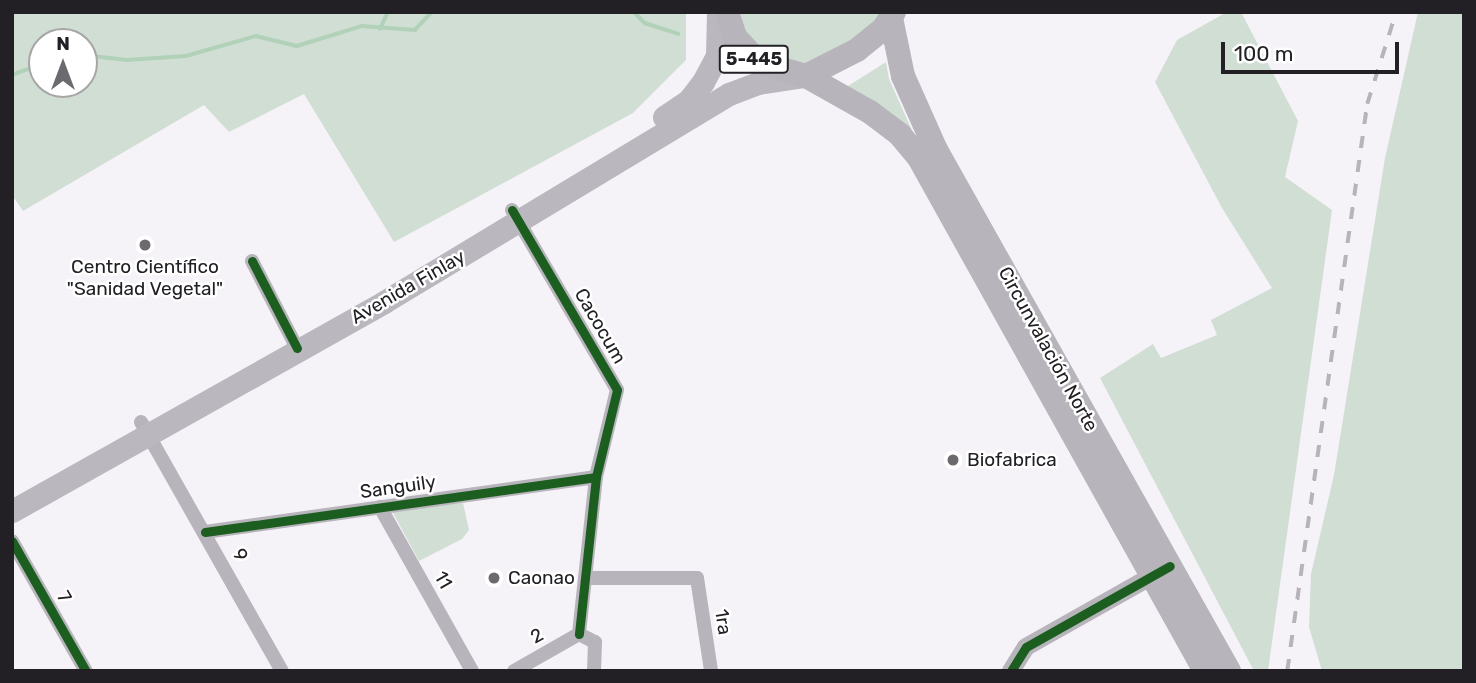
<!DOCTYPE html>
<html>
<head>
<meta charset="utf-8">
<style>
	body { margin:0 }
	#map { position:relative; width:1476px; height:683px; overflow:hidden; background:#f6f3f8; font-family:Rubik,sans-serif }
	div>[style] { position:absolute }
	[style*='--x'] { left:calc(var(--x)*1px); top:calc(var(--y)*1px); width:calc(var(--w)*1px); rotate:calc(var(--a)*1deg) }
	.green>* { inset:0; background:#d0ded4 }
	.stream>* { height:3.5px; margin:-1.75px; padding:0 1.75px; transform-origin:1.75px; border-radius:1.75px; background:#b1d1b9 }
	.minor>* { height:14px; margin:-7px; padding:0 7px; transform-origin:7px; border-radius:7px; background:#b8b4bc }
	.tertiary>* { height:18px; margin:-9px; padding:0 9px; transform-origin:9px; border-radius:9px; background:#b8b4bc }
	.primary>* { height:23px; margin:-11.5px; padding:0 11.5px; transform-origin:11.5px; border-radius:11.5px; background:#bab7be }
	.trunk>* { height:24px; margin:-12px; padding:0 12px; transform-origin:12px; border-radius:12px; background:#b8b4bc }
	.rail>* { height:3.5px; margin-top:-1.75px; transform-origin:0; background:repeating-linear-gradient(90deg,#b6b4b8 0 12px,transparent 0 24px) }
	.cycleway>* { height:9px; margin:-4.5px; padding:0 4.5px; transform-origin:4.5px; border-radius:4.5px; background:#1b5e20 }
	.dots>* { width:19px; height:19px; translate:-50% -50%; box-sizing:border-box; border:4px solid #fff; border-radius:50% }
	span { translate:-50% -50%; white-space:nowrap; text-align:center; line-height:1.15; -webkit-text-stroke:5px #fff; paint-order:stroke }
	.shield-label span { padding:2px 5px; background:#fff; border:2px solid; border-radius:5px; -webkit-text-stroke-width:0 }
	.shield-label { font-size:18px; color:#222024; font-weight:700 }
	.poi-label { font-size:19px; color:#222024 }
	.left { translate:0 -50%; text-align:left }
	.street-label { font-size:19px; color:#222024 }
	.frame { position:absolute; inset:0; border:14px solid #222024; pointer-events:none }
	.north { position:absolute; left:28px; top:28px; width:70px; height:70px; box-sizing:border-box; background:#fff; border:2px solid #a7a6a7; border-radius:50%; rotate:0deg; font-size:19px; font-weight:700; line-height:28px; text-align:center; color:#222024 }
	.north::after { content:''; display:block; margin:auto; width:24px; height:32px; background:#6c6a6e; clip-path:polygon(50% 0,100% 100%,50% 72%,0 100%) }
	.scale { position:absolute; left:1221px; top:42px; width:178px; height:32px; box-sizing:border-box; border:4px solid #222024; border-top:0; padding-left:9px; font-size:21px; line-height:24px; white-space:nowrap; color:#222024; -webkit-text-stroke:5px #fff; paint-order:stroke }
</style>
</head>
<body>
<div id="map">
	<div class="green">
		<div style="clip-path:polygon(evenodd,12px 12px,686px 12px,686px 60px,633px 113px,394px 242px,304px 94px,229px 132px,204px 105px,23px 211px,12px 195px,12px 12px,84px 42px,84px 84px,42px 84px,42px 42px,84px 42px)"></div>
		<div style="clip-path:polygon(733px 12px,893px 12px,809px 75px,750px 49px)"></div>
		<div style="clip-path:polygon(1227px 12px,1241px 12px,1298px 121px,1285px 177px,1332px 210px,1268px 671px,1254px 671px,1100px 378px,1153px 344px,1161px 358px,1217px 335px,1211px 320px,1272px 288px,1222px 208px,1155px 82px,1177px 40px)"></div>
		<div style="clip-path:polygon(1418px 12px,1464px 12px,1464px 671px,1322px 671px,1309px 627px,1311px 574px,1334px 475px,1385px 158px)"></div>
		<div style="clip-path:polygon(886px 62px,889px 79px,915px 137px,848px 86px)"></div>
		<div style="clip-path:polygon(463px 503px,469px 530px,462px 539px,419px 561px,392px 511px)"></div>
	</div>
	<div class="stream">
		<div style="--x:634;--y:12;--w:16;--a:45"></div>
		<div style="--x:645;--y:23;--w:35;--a:18"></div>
		<div style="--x:380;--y:29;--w:19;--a:-65"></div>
		<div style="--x:84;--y:55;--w:43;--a:6.6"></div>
		<div style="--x:127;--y:60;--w:59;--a:-3.9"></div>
		<div style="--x:186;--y:56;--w:73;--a:-15.9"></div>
		<div style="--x:256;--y:36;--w:42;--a:13.7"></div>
		<div style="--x:297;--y:46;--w:68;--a:-17.1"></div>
		<div style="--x:362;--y:26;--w:53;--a:4.3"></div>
		<div style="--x:415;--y:30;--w:25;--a:-47"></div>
		<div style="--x:12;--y:75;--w:32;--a:-20"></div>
	</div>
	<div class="minor">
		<div style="--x:512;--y:210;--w:208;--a:59.7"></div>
		<div style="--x:617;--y:390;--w:89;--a:103.6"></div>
		<div style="--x:596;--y:477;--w:158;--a:96.2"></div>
		<div style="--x:252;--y:261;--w:98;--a:62.7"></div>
		<div style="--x:141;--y:422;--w:286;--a:60.5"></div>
		<div style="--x:380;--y:507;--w:188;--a:60.7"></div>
		<div style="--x:205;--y:532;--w:395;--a:-8"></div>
		<div style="--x:12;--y:541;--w:150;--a:60.4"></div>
		<div style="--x:585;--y:578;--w:112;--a:0"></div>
		<div style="--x:697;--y:578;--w:94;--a:81.4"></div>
		<div style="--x:579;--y:634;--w:18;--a:27"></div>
		<div style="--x:595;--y:642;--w:29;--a:92"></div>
		<div style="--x:514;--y:671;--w:75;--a:-29.6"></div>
	</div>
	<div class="tertiary">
		<div style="--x:1011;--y:671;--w:28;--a:-58"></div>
		<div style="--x:1026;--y:647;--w:155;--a:-29.4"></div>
	</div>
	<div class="primary">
		<div style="--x:664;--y:117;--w:29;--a:-34"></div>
		<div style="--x:688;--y:101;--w:24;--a:-52"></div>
		<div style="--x:703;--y:82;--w:30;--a:-62"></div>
		<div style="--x:717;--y:56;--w:44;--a:-88.7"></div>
		<div style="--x:12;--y:511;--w:427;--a:-29.3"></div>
		<div style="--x:384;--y:302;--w:403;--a:-31.1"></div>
		<div style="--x:729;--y:94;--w:31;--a:-21"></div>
		<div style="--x:758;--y:83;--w:47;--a:-8.7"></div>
	</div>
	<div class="trunk">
		<div style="--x:727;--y:12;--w:26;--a:72"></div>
		<div style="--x:735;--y:37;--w:34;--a:47"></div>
		<div style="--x:758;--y:62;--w:50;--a:16.3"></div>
		<div style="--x:806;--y:76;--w:57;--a:-27"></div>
		<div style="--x:857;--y:50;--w:35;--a:-39"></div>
		<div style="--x:884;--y:28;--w:19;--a:-58"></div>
		<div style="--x:891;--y:18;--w:59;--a:78.3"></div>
		<div style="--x:903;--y:76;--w:81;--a:66"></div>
		<div style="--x:936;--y:150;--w:598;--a:60.65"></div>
		<div style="--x:806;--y:76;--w:73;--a:29.4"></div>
		<div style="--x:870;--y:112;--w:38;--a:37"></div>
		<div style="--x:900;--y:135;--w:30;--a:50"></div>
		<div style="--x:919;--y:158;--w:587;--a:60.86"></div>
	</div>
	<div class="rail">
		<div style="--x:1287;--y:671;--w:573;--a:-81.97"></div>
		<div style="--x:1367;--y:104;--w:96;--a:-72.5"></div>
	</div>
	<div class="cycleway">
		<div style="--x:512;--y:210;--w:208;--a:59.7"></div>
		<div style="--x:617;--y:390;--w:89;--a:103.6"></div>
		<div style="--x:596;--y:477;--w:158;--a:96.2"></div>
		<div style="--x:252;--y:261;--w:98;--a:62.7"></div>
		<div style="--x:205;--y:532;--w:395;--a:-8"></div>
		<div style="--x:12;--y:541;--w:150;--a:60.4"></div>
		<div style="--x:1011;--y:671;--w:28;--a:-58"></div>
		<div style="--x:1026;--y:647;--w:165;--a:-29.4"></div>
	</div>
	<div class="dots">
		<div style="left:145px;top:245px;background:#6c6a6e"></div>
		<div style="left:953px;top:460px;background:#6c6a6e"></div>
		<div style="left:494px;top:578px;background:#6c6a6e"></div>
	</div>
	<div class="shield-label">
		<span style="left:754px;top:59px">5-445</span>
	</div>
	<div class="poi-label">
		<span style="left:145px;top:278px">Centro Científico<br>"Sanidad Vegetal"</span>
		<span class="left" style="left:967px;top:460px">Biofabrica</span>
		<span class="left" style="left:508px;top:578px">Caonao</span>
	</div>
	<div class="street-label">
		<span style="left:408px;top:287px;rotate:-30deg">Avenida Finlay</span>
		<span style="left:600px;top:326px;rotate:60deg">Cacocum</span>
		<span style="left:1048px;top:349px;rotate:61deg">Circunvalación Norte</span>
		<span style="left:398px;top:487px;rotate:-8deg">Sanguily</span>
		<span style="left:240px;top:555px;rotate:61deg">9</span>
		<span style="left:443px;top:580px;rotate:61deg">11</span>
		<span style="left:64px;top:597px;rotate:60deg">7</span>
		<span style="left:723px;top:622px;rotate:81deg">1ra</span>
		<span style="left:537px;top:636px;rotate:-29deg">2</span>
	</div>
	<div class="frame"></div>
	<div class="north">N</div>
	<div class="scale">100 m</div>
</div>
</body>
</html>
